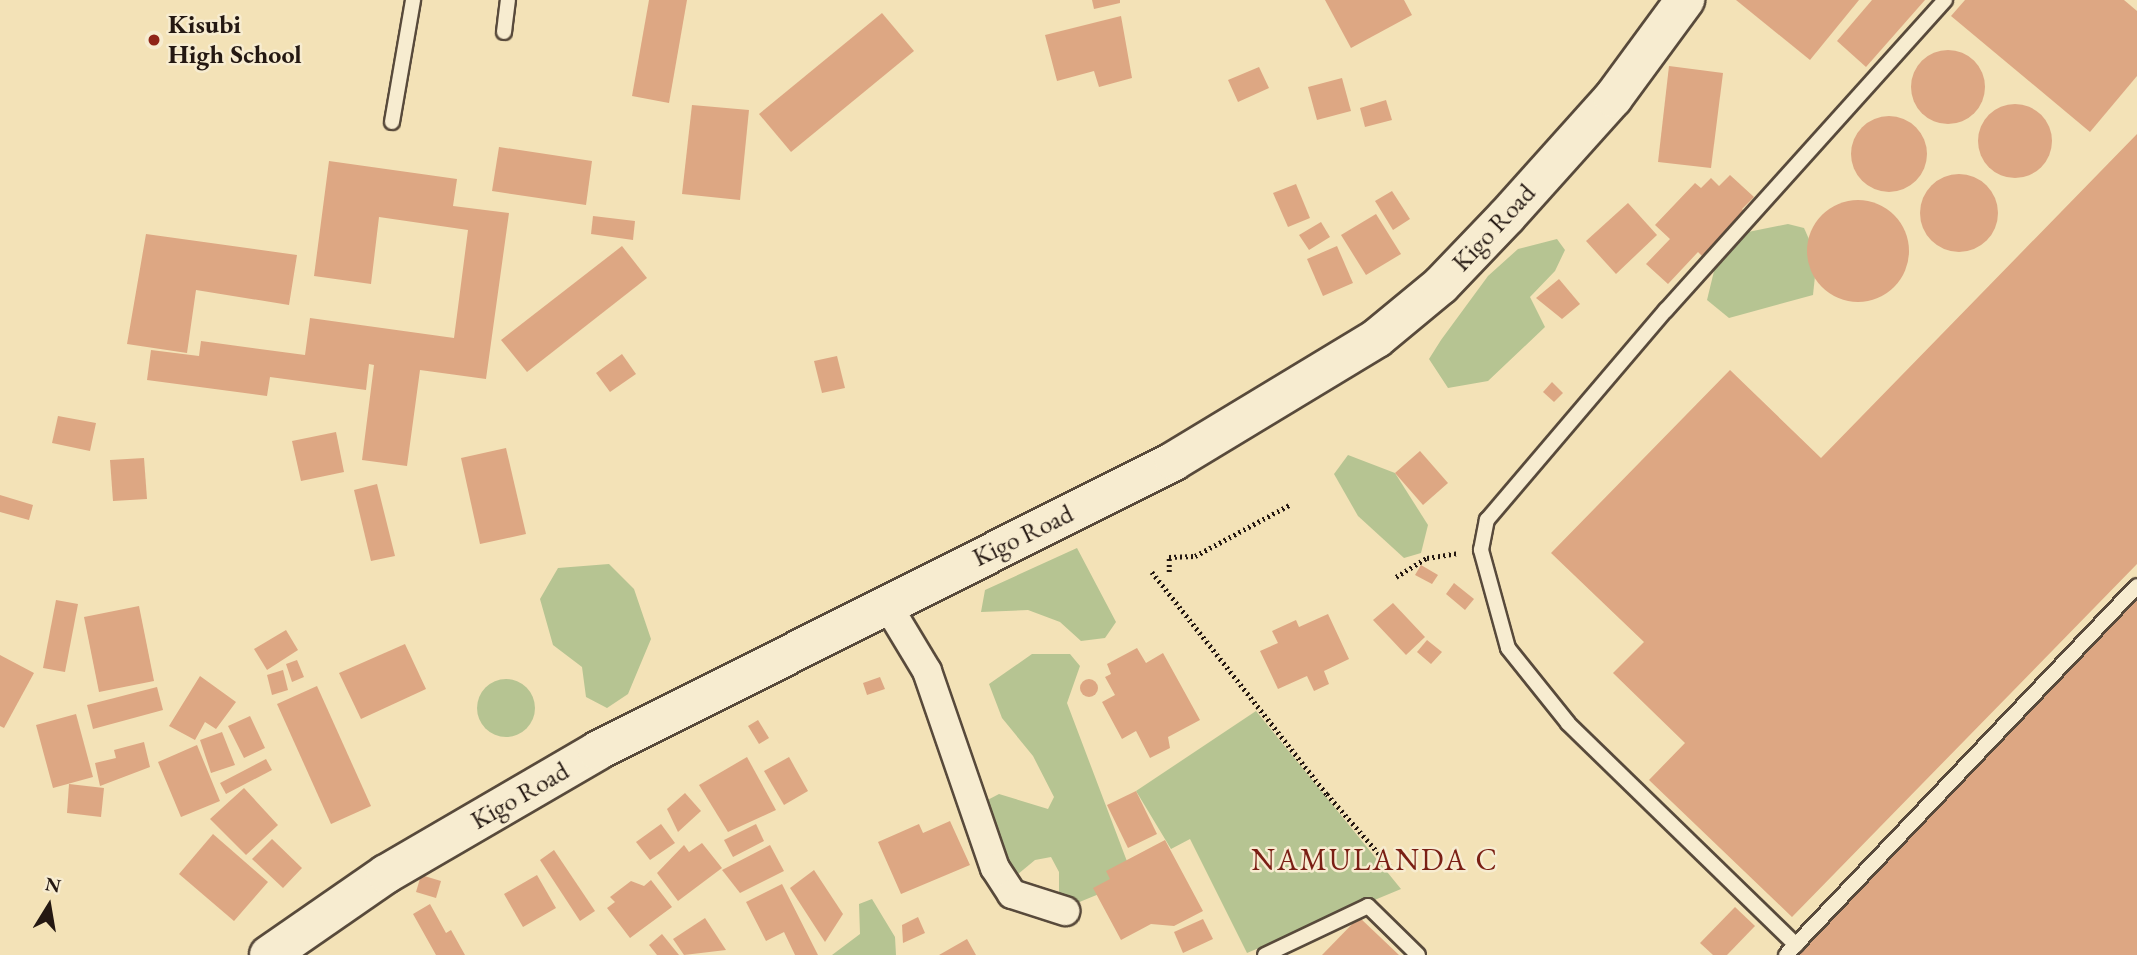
<!DOCTYPE html>
<html>
<head>
<meta charset="utf-8">
<style>
	body { margin:0 }
	#map { position:relative; width:2137px; height:955px; overflow:hidden; background:#f3e2b7; font-family:"EB Garamond",serif }
	div>[style] { position:absolute }
	[style*='--x'] { left:calc(var(--x)*1px); top:calc(var(--y)*1px); width:calc(var(--w)*1px); rotate:calc(var(--a)*1deg) }
	.green>* { inset:0; background:#b6c492 }
	.round { border-radius:50% }
	.building>* { inset:0; background:#dda783 }
	.path>* { height:4.5px; margin-top:-2.25px; transform-origin:0; background:repeating-linear-gradient(90deg,#241812 0 2px,transparent 0 5.5px) }
	.roads { filter:drop-shadow(2px 0 #584a3b) drop-shadow(-2px 0 #584a3b) drop-shadow(0 2px #584a3b) drop-shadow(0 -2px #584a3b) }
	.lane>* { height:14px; margin:-7px; padding:0 7px; transform-origin:7px; border-radius:7px; background:#f7ecd0 }
	.street>* { height:28px; margin:-14px; padding:0 14px; transform-origin:14px; border-radius:14px; background:#f7ecd0 }
	.secondary>* { height:38px; margin:-19px; padding:0 19px; transform-origin:19px; border-radius:19px; background:#f7ecd0 }
	.dots>* { width:19px; height:19px; translate:-50% -50%; box-sizing:border-box; border:4px solid #f7ecd0; border-radius:50% }
	span { translate:-50% -50%; white-space:nowrap; text-align:center; line-height:1.15; -webkit-text-stroke:5px #f7ecd0; paint-order:stroke }
	.poi-label { font-size:26px; color:#241812; font-weight:700 }
	.left { translate:0 -50%; text-align:left }
	.street-label { font-size:26px; color:#241812 }
	.quarter-label { font-size:30px; color:#7a1f14; letter-spacing:2px }
	.north { position:absolute; left:14px; top:871px; width:70px; height:70px; -webkit-text-stroke:5px #f7ecd0; paint-order:stroke; rotate:11deg; font-size:19px; font-weight:700; line-height:28px; text-align:center; color:#241812 }
	.north::after { content:''; display:block; margin:auto; width:24px; height:32px; background:#241812; clip-path:polygon(50% 0,100% 100%,50% 72%,0 100%) }
</style>
</head>
<body>
<div id="map">
	<div class="green">
		<div style="clip-path:polygon(1788px 224px,1804px 228px,1817px 257px,1813px 295px,1729px 318px,1707px 300px,1715px 267px,1748px 232px)"></div>
		<div style="clip-path:polygon(1557px 239px,1565px 250px,1555px 271px,1530px 297px,1545px 327px,1488px 381px,1448px 388px,1429px 359px,1441px 340px,1488px 276px,1518px 249px)"></div>
		<div style="clip-path:polygon(1348px 455px,1395px 473px,1428px 525px,1421px 553px,1404px 558px,1358px 516px,1334px 474px)"></div>
		<div style="clip-path:polygon(1077px 548px,1116px 622px,1105px 638px,1081px 641px,1060px 622px,1028px 610px,981px 612px,985px 590px)"></div>
		<div style="clip-path:polygon(609px 564px,634px 589px,651px 639px,628px 694px,607px 708px,586px 697px,582px 667px,553px 645px,540px 599px,558px 568px)"></div>
		<div style="clip-path:polygon(1032px 654px,1070px 654px,1080px 666px,1067px 703px,1128px 864px,1121px 885px,1077px 903px,1059px 894px,1059px 872px,1051px 857px,1035px 860px,1011px 880px,978px 805px,999px 794px,1048px 809px,1054px 797px,1033px 756px,1002px 718px,989px 684px)"></div>
		<div class="round" style="left:477px;top:679px;width:58px;height:58px"></div>
		<div style="clip-path:polygon(1256px 711px,1401px 889px,1247px 953px,1190px 839px,1171px 849px,1136px 791px)"></div>
		<div style="clip-path:polygon(872px 899px,895px 937px,896px 955px,832px 955px,860px 934px,859px 904px)"></div>
	</div>
	<div class="building">
		<div style="clip-path:polygon(649px 0,687px 0,669px 103px,632px 96px)"></div>
		<div style="clip-path:polygon(1092px 0,1120px 0,1120px 3px,1094px 9px)"></div>
		<div style="clip-path:polygon(1325px 0,1404px 0,1412px 15px,1351px 48px)"></div>
		<div style="clip-path:polygon(1736px 0,1859px 0,1810px 60px)"></div>
		<div style="clip-path:polygon(1872px 0,1925px 0,1866px 67px,1837px 41px)"></div>
		<div style="clip-path:polygon(1965px 0,2124px 0,2137px 11px,2137px 76px,2090px 132px,1951px 16px)"></div>
		<div style="clip-path:polygon(882px 13px,914px 51px,791px 152px,759px 114px)"></div>
		<div style="clip-path:polygon(1121px 16px,1132px 78px,1099px 87px,1094px 71px,1057px 81px,1045px 35px)"></div>
		<div class="round" style="left:1911px;top:50px;width:74px;height:74px"></div>
		<div style="clip-path:polygon(1669px 66px,1723px 73px,1711px 168px,1658px 162px)"></div>
		<div style="clip-path:polygon(1259px 67px,1269px 88px,1238px 102px,1228px 80px)"></div>
		<div style="clip-path:polygon(1342px 78px,1351px 111px,1317px 120px,1308px 87px)"></div>
		<div style="clip-path:polygon(1386px 100px,1392px 120px,1365px 127px,1360px 108px)"></div>
		<div class="round" style="left:1978px;top:104px;width:74px;height:74px"></div>
		<div style="clip-path:polygon(692px 105px,749px 110px,740px 200px,682px 194px)"></div>
		<div class="round" style="left:1851px;top:116px;width:76px;height:76px"></div>
		<div style="clip-path:polygon(2137px 134px,2137px 564px,1792px 917px,1649px 780px,1685px 743px,1613px 673px,1644px 642px,1551px 553px,1730px 370px,1821px 458px)"></div>
		<div style="clip-path:polygon(499px 147px,592px 161px,586px 205px,492px 191px)"></div>
		<div style="clip-path:polygon(329px 161px,457px 179px,453px 206px,509px 213px,486px 379px,420px 370px,407px 466px,362px 460px,374px 365px,369px 364px,366px 390px,270px 377px,267px 396px,147px 380px,151px 350px,199px 356px,201px 341px,305px 355px,310px 318px,454px 338px,468px 230px,379px 217px,371px 284px,314px 276px)"></div>
		<div class="round" style="left:1920px;top:174px;width:78px;height:78px"></div>
		<div style="clip-path:polygon(1730px 175px,1754px 197px,1742px 209px,1746px 213px,1704px 258px,1698px 252px,1668px 284px,1646px 264px,1670px 239px,1655px 225px,1695px 183px,1701px 188px,1711px 178px,1719px 186px)"></div>
		<div style="clip-path:polygon(1296px 184px,1310px 218px,1288px 227px,1273px 193px)"></div>
		<div style="clip-path:polygon(1392px 191px,1410px 219px,1393px 230px,1375px 201px)"></div>
		<div class="round" style="left:1807px;top:200px;width:102px;height:102px"></div>
		<div style="clip-path:polygon(1628px 203px,1657px 235px,1616px 274px,1586px 241px)"></div>
		<div style="clip-path:polygon(1376px 214px,1401px 254px,1366px 275px,1341px 235px)"></div>
		<div style="clip-path:polygon(593px 216px,635px 221px,633px 240px,591px 234px)"></div>
		<div style="clip-path:polygon(1321px 222px,1330px 237px,1309px 250px,1299px 235px)"></div>
		<div style="clip-path:polygon(146px 234px,297px 255px,289px 305px,196px 290px,187px 353px,127px 344px)"></div>
		<div style="clip-path:polygon(622px 246px,647px 278px,527px 372px,501px 340px)"></div>
		<div style="clip-path:polygon(1337px 246px,1353px 283px,1323px 296px,1307px 259px)"></div>
		<div style="clip-path:polygon(1559px 279px,1580px 304px,1562px 319px,1536px 298px)"></div>
		<div style="clip-path:polygon(622px 354px,636px 374px,610px 392px,596px 373px)"></div>
		<div style="clip-path:polygon(837px 356px,845px 388px,822px 393px,814px 361px)"></div>
		<div style="clip-path:polygon(1552px 382px,1563px 393px,1554px 402px,1543px 392px)"></div>
		<div style="clip-path:polygon(58px 416px,96px 423px,90px 451px,52px 443px)"></div>
		<div style="clip-path:polygon(336px 432px,344px 472px,301px 481px,292px 441px)"></div>
		<div style="clip-path:polygon(506px 448px,526px 534px,480px 544px,461px 458px)"></div>
		<div style="clip-path:polygon(1420px 451px,1448px 483px,1423px 505px,1395px 473px)"></div>
		<div style="clip-path:polygon(144px 458px,147px 499px,113px 501px,110px 460px)"></div>
		<div style="clip-path:polygon(377px 484px,395px 556px,371px 561px,354px 490px)"></div>
		<div style="clip-path:polygon(0 495px,33px 505px,29px 520px,0 512px)"></div>
		<div style="clip-path:polygon(1421px 565px,1438px 575px,1432px 584px,1415px 575px)"></div>
		<div style="clip-path:polygon(1454px 583px,1474px 599px,1465px 610px,1446px 594px)"></div>
		<div style="clip-path:polygon(2137px 588px,2137px 955px,1783px 955px)"></div>
		<div style="clip-path:polygon(56px 600px,78px 604px,65px 672px,43px 668px)"></div>
		<div style="clip-path:polygon(1393px 603px,1425px 637px,1406px 655px,1373px 620px)"></div>
		<div style="clip-path:polygon(139px 606px,154px 681px,99px 692px,84px 617px)"></div>
		<div style="clip-path:polygon(1328px 614px,1349px 659px,1324px 671px,1329px 684px,1314px 691px,1307px 676px,1278px 689px,1260px 651px,1278px 643px,1272px 631px,1296px 620px,1299px 627px)"></div>
		<div style="clip-path:polygon(286px 630px,298px 650px,267px 670px,254px 649px)"></div>
		<div style="clip-path:polygon(1427px 640px,1442px 652px,1431px 664px,1417px 652px)"></div>
		<div style="clip-path:polygon(405px 644px,426px 689px,361px 719px,339px 673px)"></div>
		<div style="clip-path:polygon(1137px 648px,1146px 663px,1163px 653px,1200px 720px,1168px 737px,1170px 748px,1150px 758px,1136px 731px,1122px 739px,1102px 702px,1115px 695px,1105px 677px,1111px 674px,1107px 664px)"></div>
		<div style="clip-path:polygon(0 655px,34px 673px,4px 728px,0 726px)"></div>
		<div style="clip-path:polygon(297px 660px,304px 677px,292px 682px,286px 664px)"></div>
		<div style="clip-path:polygon(283px 670px,288px 690px,272px 695px,267px 675px)"></div>
		<div style="clip-path:polygon(200px 676px,236px 702px,216px 729px,205px 722px,195px 740px,169px 726px)"></div>
		<div style="clip-path:polygon(880px 677px,885px 689px,867px 695px,863px 683px)"></div>
		<div class="round" style="left:1080px;top:679px;width:18px;height:18px"></div>
		<div style="clip-path:polygon(317px 686px,371px 806px,331px 824px,277px 704px)"></div>
		<div style="clip-path:polygon(157px 687px,163px 710px,93px 729px,87px 705px)"></div>
		<div style="clip-path:polygon(76px 714px,93px 777px,53px 788px,36px 725px)"></div>
		<div style="clip-path:polygon(250px 716px,265px 748px,244px 758px,228px 726px)"></div>
		<div style="clip-path:polygon(758px 720px,769px 738px,759px 744px,748px 726px)"></div>
		<div style="clip-path:polygon(222px 732px,235px 765px,211px 773px,200px 740px)"></div>
		<div style="clip-path:polygon(144px 742px,150px 767px,100px 786px,95px 763px,116px 758px,114px 750px)"></div>
		<div style="clip-path:polygon(197px 745px,220px 801px,181px 817px,158px 762px)"></div>
		<div style="clip-path:polygon(747px 757px,776px 810px,728px 832px,699px 785px)"></div>
		<div style="clip-path:polygon(789px 757px,808px 791px,784px 805px,764px 771px)"></div>
		<div style="clip-path:polygon(266px 759px,272px 770px,226px 794px,220px 783px)"></div>
		<div style="clip-path:polygon(69px 784px,104px 788px,101px 817px,67px 813px)"></div>
		<div style="clip-path:polygon(244px 788px,278px 825px,246px 855px,210px 819px)"></div>
		<div style="clip-path:polygon(1136px 791px,1157px 834px,1128px 848px,1107px 805px)"></div>
		<div style="clip-path:polygon(685px 793px,701px 811px,678px 832px,667px 809px)"></div>
		<div style="clip-path:polygon(950px 821px,970px 865px,901px 894px,878px 842px,919px 824px,923px 833px)"></div>
		<div style="clip-path:polygon(661px 824px,675px 843px,650px 860px,636px 842px)"></div>
		<div style="clip-path:polygon(756px 824px,764px 841px,733px 857px,724px 840px)"></div>
		<div style="clip-path:polygon(213px 834px,268px 882px,234px 921px,179px 874px)"></div>
		<div style="clip-path:polygon(272px 839px,302px 868px,283px 888px,252px 859px)"></div>
		<div style="clip-path:polygon(1165px 840px,1203px 911px,1174px 926px,1151px 924px,1121px 940px,1093px 888px,1110px 879px,1106px 871px)"></div>
		<div style="clip-path:polygon(702px 843px,722px 868px,678px 901px,657px 873px,684px 845px,689px 852px)"></div>
		<div style="clip-path:polygon(770px 845px,784px 871px,740px 893px,722px 870px)"></div>
		<div style="clip-path:polygon(554px 850px,595px 911px,580px 921px,540px 860px)"></div>
		<div style="clip-path:polygon(814px 870px,843px 914px,825px 942px,790px 888px)"></div>
		<div style="clip-path:polygon(421px 875px,441px 881px,436px 898px,416px 892px)"></div>
		<div style="clip-path:polygon(537px 875px,556px 908px,523px 927px,504px 894px)"></div>
		<div style="clip-path:polygon(651px 880px,672px 907px,630px 938px,607px 908px,615px 902px,610px 897px,631px 881px,644px 886px)"></div>
		<div style="clip-path:polygon(782px 884px,818px 955px,795px 955px,784px 932px,766px 941px,746px 902px)"></div>
		<div style="clip-path:polygon(430px 904px,446px 933px,451px 930px,465px 955px,436px 955px,413px 914px)"></div>
		<div style="clip-path:polygon(1735px 907px,1755px 926px,1727px 955px,1713px 955px,1700px 943px)"></div>
		<div style="clip-path:polygon(918px 917px,925px 933px,903px 943px,902px 925px)"></div>
		<div style="clip-path:polygon(1359px 917px,1399px 955px,1322px 955px)"></div>
		<div style="clip-path:polygon(705px 918px,726px 950px,684px 955px,673px 939px)"></div>
		<div style="clip-path:polygon(1203px 919px,1213px 939px,1183px 953px,1174px 932px)"></div>
		<div style="clip-path:polygon(662px 934px,679px 955px,657px 955px,649px 945px)"></div>
		<div style="clip-path:polygon(967px 939px,976px 955px,939px 955px)"></div>
	</div>
	<div class="path">
		<div style="--x:1152;--y:572;--w:283;--a:51.8"></div>
		<div style="--x:1327;--y:794;--w:103;--a:48.9"></div>
		<div style="--x:1169;--y:572;--w:15;--a:-90"></div>
		<div style="--x:1169;--y:557;--w:26;--a:-2"></div>
		<div style="--x:1195;--y:556;--w:109;--a:-28.4"></div>
		<div style="--x:1396;--y:577;--w:36;--a:-32"></div>
		<div style="--x:1427;--y:558;--w:31;--a:-9"></div>
	</div>
	<div class="roads">
		<div class="lane">
			<div style="--x:504;--y:32;--w:32;--a:-83"></div>
			<div style="--x:392;--y:122;--w:124;--a:-80.2"></div>
			<div style="--x:1796;--y:945;--w:318;--a:-135.8"></div>
			<div style="--x:1568;--y:723;--w:96;--a:-128.7"></div>
			<div style="--x:1508;--y:648;--w:102;--a:-105.4"></div>
			<div style="--x:1481;--y:550;--w:31;--a:-79"></div>
			<div style="--x:1487;--y:520;--w:276;--a:-49.6"></div>
			<div style="--x:1666;--y:310;--w:417;--a:-48"></div>
			<div style="--x:1265;--y:955;--w:114;--a:-25.4"></div>
			<div style="--x:1368;--y:906;--w:70;--a:44.4"></div>
			<div style="--x:1786;--y:955;--w:509;--a:-46.43"></div>
		</div>
		<div class="street">
			<div style="--x:886;--y:603;--w:79;--a:58.9"></div>
			<div style="--x:927;--y:671;--w:208;--a:71"></div>
			<div style="--x:995;--y:868;--w:31;--a:57"></div>
			<div style="--x:1012;--y:894;--w:56;--a:17.8"></div>
		</div>
		<div class="secondary">
			<div style="--x:269;--y:955;--w:142;--a:-34.7"></div>
			<div style="--x:386;--y:874;--w:244;--a:-30.2"></div>
			<div style="--x:597;--y:751;--w:646;--a:-26.68"></div>
			<div style="--x:1174;--y:461;--w:237;--a:-31.2"></div>
			<div style="--x:1377;--y:338;--w:83;--a:-39.6"></div>
			<div style="--x:1441;--y:285;--w:95;--a:-46.3"></div>
			<div style="--x:1507;--y:216;--w:159;--a:-48.1"></div>
			<div style="--x:1613;--y:98;--w:122;--a:-53.7"></div>
		</div>
	</div>
	<div class="dots">
		<div style="left:154px;top:40px;background:#8f2418"></div>
	</div>
	<div class="poi-label">
		<span class="left" style="left:168px;top:40px">Kisubi<br>High School</span>
	</div>
	<div class="street-label">
		<span style="left:1494px;top:228px;rotate:-47deg">Kigo Road</span>
		<span style="left:1023px;top:536px;rotate:-26deg">Kigo Road</span>
		<span style="left:520px;top:796px;rotate:-30deg">Kigo Road</span>
	</div>
	<div class="quarter-label">
		<span style="left:1375px;top:860px">NAMULANDA C</span>
	</div>
	<div class="north">N</div>
</div>
</body>
</html>
